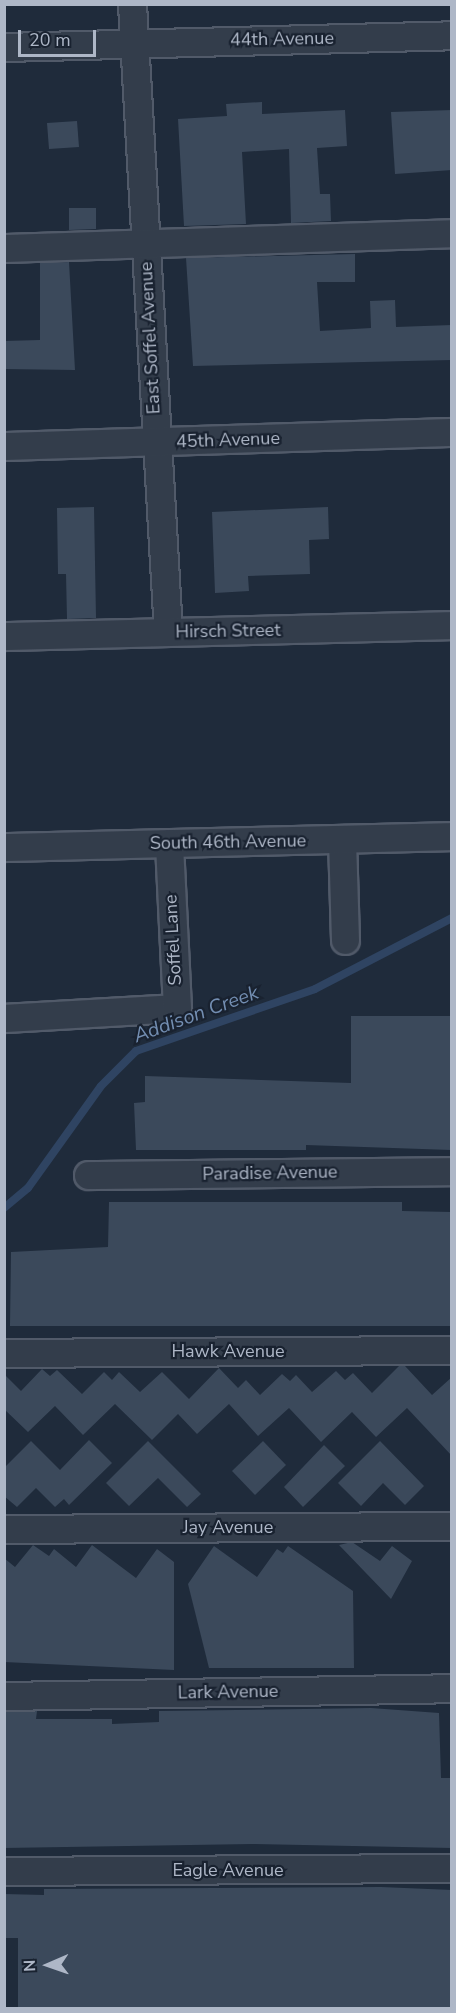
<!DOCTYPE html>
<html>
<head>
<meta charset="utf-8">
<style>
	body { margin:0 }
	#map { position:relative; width:456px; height:2013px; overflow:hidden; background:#1f2b3b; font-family:"Nunito Sans",sans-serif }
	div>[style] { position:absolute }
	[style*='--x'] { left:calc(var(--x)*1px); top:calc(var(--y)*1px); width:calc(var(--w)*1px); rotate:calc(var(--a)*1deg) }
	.stream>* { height:8px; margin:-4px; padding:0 4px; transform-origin:4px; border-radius:4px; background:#2f4462 }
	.building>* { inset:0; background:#3b495b }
	.roads { filter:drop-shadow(2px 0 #515a69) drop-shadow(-2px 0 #515a69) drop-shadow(0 2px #515a69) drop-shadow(0 -2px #515a69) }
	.minor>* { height:27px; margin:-13.5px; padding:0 13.5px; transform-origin:13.5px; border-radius:13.5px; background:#333d4b }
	span { translate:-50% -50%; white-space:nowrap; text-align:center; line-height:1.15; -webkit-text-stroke:4.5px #192230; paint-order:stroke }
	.street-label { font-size:18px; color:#aeb7c7 }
	.water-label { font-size:20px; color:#738eb2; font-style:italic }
	.frame { position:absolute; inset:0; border:6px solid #aeb7c7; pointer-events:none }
	.north { position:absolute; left:18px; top:1935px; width:60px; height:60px; -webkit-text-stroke:4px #192230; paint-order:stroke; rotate:268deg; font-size:16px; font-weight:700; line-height:24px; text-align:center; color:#aeb7c7 }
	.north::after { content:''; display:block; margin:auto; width:21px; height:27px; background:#aeb7c7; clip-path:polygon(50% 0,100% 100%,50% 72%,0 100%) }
	.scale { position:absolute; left:18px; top:30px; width:78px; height:27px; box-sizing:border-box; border:3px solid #aeb7c7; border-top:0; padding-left:8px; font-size:18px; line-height:21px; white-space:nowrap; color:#aeb7c7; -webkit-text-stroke:4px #192230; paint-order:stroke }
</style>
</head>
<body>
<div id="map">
	<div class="stream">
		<div style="--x:4;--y:1208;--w:31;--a:-40"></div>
		<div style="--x:28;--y:1188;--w:125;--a:-54.4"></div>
		<div style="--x:101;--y:1086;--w:49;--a:-45"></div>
		<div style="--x:136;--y:1051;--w:189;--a:-19.1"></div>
		<div style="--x:315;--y:989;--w:154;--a:-27.4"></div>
	</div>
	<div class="building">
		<div style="clip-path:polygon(262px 102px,262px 114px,345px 110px,347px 146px,317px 148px,320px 194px,330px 194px,331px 221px,291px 223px,289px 149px,242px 152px,246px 224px,184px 226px,178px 119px,227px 116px,226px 104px)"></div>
		<div style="clip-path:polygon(452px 110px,452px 170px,395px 174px,391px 112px)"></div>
		<div style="clip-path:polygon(77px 121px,79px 147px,49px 149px,47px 123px)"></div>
		<div style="clip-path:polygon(69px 208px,96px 208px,96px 229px,69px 230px)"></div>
		<div style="clip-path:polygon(355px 254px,355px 282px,317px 282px,320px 331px,371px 328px,370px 301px,395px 300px,396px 327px,452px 325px,452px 360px,193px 366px,186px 258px)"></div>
		<div style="clip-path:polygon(69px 262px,75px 370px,4px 369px,4px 341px,40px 340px,40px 263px)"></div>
		<div style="clip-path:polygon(94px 507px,96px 618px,67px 619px,66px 574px,58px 574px,57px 508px)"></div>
		<div style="clip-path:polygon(328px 507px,329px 539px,309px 540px,310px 574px,248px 576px,249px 591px,215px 593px,212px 512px)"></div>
		<div style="clip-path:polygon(351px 1016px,452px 1016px,451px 1150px,306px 1145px,306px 1150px,136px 1150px,134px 1103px,145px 1102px,145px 1076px,351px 1083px)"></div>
		<div style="clip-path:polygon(109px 1202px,402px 1202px,402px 1211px,452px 1212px,452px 1326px,10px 1326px,11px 1252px,108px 1247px)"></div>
		<div style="clip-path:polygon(399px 1366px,405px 1366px,432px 1395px,452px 1377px,452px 1456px,407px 1408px,376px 1437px,352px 1412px,321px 1442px,289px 1408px,258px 1436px,229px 1404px,197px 1434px,178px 1414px,152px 1440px,115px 1404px,83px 1435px,55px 1406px,28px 1432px,4px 1409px,4px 1374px,21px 1391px,42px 1369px,50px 1376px,57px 1370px,82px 1394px,104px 1372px,112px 1380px,119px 1372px,140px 1392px,162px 1372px,189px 1399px,219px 1368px,238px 1388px,246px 1380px,260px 1395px,282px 1374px,290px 1381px,296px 1375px,312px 1392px,336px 1371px,345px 1380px,353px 1373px,372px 1393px)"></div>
		<div style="clip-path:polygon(89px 1440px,112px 1463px,69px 1505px,64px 1499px,55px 1507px,36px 1488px,17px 1507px,4px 1496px,4px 1468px,31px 1441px,60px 1470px)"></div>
		<div style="clip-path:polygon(148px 1441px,201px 1494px,187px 1507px,158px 1478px,129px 1506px,106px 1483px)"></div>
		<div style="clip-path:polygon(263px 1441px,286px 1465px,255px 1495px,232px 1471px)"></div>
		<div style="clip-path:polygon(380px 1441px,424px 1486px,405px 1505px,383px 1483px,361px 1506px,338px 1483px)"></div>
		<div style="clip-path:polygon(324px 1445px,345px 1466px,303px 1507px,284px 1487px)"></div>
		<div style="clip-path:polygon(352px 1542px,380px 1561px,392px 1546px,412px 1561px,391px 1599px,339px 1545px)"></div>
		<div style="clip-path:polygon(33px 1545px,49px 1556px,54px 1549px,76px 1567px,92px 1545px,136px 1578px,157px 1549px,174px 1562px,174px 1670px,4px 1662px,4px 1558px,15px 1567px)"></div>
		<div style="clip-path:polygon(214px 1546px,257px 1577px,277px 1549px,283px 1553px,288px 1546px,353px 1591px,354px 1668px,209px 1668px,188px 1584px)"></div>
		<div style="clip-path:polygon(371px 1708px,439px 1713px,441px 1778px,452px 1778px,452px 1848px,252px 1844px,4px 1848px,4px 1712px,37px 1711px,36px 1719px,112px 1719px,112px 1724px,159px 1722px,159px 1711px)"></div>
		<div style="clip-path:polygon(381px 1887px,452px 1890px,452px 2008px,18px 2008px,18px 1938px,4px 1938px,4px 1894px,44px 1895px,44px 1889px)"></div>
	</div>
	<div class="roads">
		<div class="minor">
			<div style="--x:132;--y:4;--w:629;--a:86.72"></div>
			<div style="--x:4;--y:47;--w:448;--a:-1.5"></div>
			<div style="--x:4;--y:248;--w:448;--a:-1.9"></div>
			<div style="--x:4;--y:446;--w:448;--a:-1.8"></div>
			<div style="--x:4;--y:636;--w:448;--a:-1.4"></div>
			<div style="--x:342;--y:839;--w:101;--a:88.3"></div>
			<div style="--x:4;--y:847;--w:448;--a:-1.4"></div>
			<div style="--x:4;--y:1018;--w:173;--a:-3.3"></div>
			<div style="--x:177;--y:1008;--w:165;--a:-92.8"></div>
			<div style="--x:88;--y:1175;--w:364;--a:-0.6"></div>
			<div style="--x:4;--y:1353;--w:448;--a:-0.4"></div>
			<div style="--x:4;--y:1529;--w:448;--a:-0.4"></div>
			<div style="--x:4;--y:1696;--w:448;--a:-1"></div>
			<div style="--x:4;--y:1871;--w:448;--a:-0.4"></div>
		</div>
	</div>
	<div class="street-label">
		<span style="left:282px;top:39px;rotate:-1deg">44th Avenue</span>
		<span style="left:150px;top:338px;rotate:-93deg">East Soffel Avenue</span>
		<span style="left:228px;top:440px;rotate:-2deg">45th Avenue</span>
		<span style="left:228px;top:631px;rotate:-1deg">Hirsch Street</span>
		<span style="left:228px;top:842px;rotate:-1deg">South 46th Avenue</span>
		<span style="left:173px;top:940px;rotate:-93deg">Soffel Lane</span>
		<span style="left:270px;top:1173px;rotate:-1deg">Paradise Avenue</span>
		<span style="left:228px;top:1351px">Hawk Avenue</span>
		<span style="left:228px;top:1527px">Jay Avenue</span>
		<span style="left:228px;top:1692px;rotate:-1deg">Lark Avenue</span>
		<span style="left:228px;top:1870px">Eagle Avenue</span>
	</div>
	<div class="water-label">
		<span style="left:196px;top:1014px;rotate:-20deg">Addison Creek</span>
	</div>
	<div class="frame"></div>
	<div class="north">N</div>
	<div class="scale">20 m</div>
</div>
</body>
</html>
